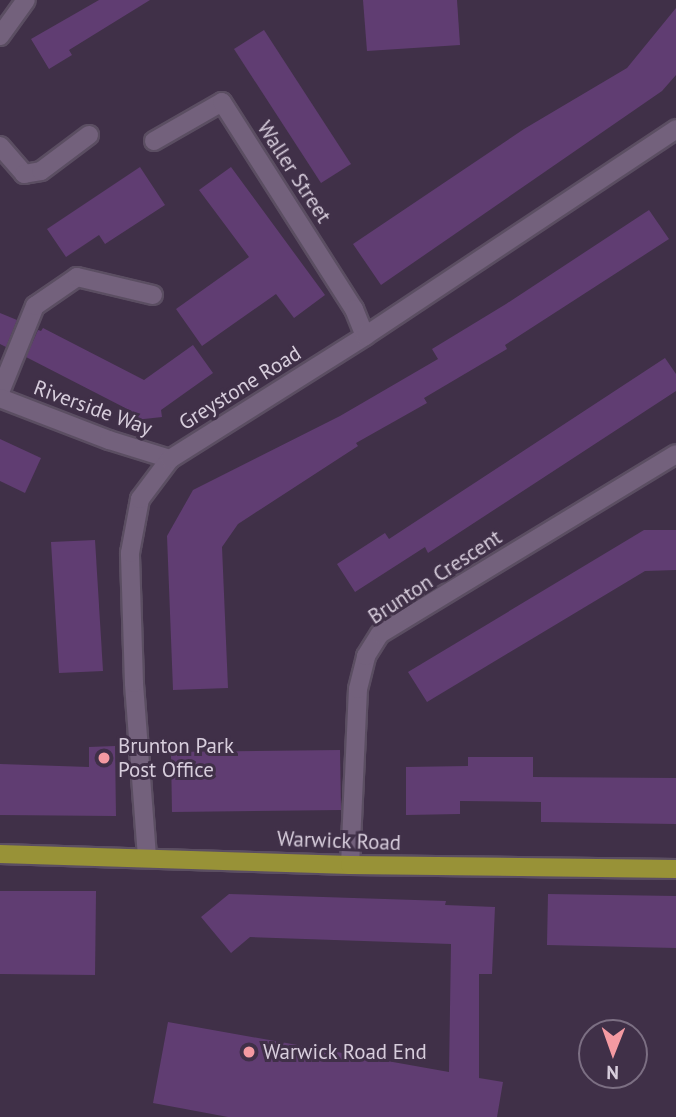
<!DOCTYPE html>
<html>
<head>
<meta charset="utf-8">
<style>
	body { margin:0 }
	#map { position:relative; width:676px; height:1117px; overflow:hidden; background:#403048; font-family:"PT Sans",sans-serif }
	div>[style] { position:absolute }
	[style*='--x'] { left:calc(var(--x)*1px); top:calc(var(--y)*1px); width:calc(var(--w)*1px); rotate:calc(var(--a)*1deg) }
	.building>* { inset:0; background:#603d72 }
	.roads { filter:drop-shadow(2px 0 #5b4e62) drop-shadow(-2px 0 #5b4e62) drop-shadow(0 2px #5b4e62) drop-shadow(0 -2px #5b4e62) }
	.street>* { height:18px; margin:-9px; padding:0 9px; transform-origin:9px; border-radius:9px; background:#73617c }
	.secondary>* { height:18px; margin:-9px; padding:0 9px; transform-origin:9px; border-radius:9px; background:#73617c }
	.primary>* { height:18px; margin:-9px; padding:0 9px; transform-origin:9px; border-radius:9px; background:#989237 }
	.dots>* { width:19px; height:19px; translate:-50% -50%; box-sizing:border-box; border:4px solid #403048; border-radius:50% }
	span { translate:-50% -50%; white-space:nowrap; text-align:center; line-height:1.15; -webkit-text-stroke:6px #403048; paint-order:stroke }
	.street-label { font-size:21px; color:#d7cddc }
	.poi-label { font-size:21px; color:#d7cddc }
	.left { translate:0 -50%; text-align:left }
	.north { position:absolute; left:578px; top:1019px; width:70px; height:70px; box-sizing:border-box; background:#403048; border:2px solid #7c6f83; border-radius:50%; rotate:181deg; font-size:19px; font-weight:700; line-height:28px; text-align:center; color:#d7cddc }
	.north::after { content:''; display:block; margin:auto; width:24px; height:32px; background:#f49aa2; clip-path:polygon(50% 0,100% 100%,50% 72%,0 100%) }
</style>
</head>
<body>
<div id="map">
	<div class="building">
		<div style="clip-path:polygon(99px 0,150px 0,69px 50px,72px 55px,49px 69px,31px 39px)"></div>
		<div style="clip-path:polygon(363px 0,457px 0,460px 45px,367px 51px)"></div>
		<div style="clip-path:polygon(676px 8px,676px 75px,662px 91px,381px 285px,353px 244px,524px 129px,627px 68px)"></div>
		<div style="clip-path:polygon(264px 30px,351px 164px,321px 183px,234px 49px)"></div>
		<div style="clip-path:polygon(140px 167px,165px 205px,105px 244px,99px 235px,66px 257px,47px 229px)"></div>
		<div style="clip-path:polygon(231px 167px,325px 295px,294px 318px,276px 294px,202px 346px,176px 309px,249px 257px,199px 190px)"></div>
		<div style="clip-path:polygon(649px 210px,669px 239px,505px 345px,507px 349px,424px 398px,427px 403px,356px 443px,358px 446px,238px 524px,222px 547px,228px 688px,173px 690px,167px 536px,193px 490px,340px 416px,438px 359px,432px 349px,506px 304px)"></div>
		<div style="clip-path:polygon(0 313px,17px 320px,6px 347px,0 344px)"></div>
		<div style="clip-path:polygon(43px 328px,144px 380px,193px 345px,213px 373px,161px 410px,162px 417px,135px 420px,135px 413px,26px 357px,38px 330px,41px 331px)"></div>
		<div style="clip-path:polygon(665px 358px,676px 374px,676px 391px,428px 553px,425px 547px,355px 592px,337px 564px,385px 533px,389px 539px)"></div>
		<div style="clip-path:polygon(0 439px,41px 458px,25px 493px,0 481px)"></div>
		<div style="clip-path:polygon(644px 530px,676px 530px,676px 570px,645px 571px,427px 702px,408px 672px)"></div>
		<div style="clip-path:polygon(95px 540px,103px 671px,59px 673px,51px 542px)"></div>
		<div style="clip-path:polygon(115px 746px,116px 816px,0 815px,0 764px,89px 767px,89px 747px)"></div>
		<div style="clip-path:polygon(340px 750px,341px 810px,172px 812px,171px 752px)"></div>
		<div style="clip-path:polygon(468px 757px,533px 757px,533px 777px,676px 778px,676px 824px,541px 822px,541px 802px,460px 801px,460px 814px,406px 815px,406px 767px,468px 766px)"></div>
		<div style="clip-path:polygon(0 891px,96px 891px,95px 975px,0 974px)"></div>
		<div style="clip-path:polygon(229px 894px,446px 901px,445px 905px,495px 907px,492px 974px,479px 974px,479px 1078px,503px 1082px,497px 1117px,228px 1117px,153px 1103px,168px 1022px,449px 1072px,451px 944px,250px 937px,231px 953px,201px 917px)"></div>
		<div style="clip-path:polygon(548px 894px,676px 896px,676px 948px,547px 945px)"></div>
	</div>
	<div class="roads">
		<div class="street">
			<div style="--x:0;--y:36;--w:44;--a:-54.2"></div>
			<div style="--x:154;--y:141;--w:78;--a:-29.8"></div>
			<div style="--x:222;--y:102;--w:246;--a:57.5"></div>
			<div style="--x:354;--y:309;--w:29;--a:68"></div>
			<div style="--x:0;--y:146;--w:37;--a:49"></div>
			<div style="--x:24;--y:174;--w:17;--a:-10"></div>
			<div style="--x:41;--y:171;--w:60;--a:-36.9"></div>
			<div style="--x:0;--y:392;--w:93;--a:-67.9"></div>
			<div style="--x:35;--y:306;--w:51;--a:-34.6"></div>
			<div style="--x:77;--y:277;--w:78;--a:13.3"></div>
			<div style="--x:0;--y:398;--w:117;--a:21.1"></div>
			<div style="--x:109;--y:440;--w:64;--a:17.3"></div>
			<div style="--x:350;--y:865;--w:176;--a:-87.4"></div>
			<div style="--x:358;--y:689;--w:34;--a:-76"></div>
			<div style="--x:366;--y:656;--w:26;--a:-58"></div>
			<div style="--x:380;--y:634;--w:346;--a:-31.3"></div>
		</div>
		<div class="secondary">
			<div style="--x:147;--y:857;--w:174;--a:-94.3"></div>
			<div style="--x:134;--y:683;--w:130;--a:-91.8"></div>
			<div style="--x:130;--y:553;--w:55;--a:-79.5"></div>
			<div style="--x:140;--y:499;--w:50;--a:-53.1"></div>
			<div style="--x:170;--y:459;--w:231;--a:-32.2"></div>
			<div style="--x:365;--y:336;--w:374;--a:-33.6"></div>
		</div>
		<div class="primary">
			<div style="--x:0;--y:854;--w:350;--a:1.8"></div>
			<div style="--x:350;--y:865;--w:326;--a:0.7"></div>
		</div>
	</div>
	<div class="dots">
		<div style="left:104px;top:758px;background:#f49aa2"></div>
		<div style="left:249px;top:1052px;background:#f49aa2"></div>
	</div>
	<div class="street-label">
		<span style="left:294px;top:172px;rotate:57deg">Waller Street</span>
		<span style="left:240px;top:388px;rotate:-32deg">Greystone Road</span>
		<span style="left:93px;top:408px;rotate:20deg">Riverside Way</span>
		<span style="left:435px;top:577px;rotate:-33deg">Brunton Crescent</span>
		<span style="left:339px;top:841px;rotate:2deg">Warwick Road</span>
	</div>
	<div class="poi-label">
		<span class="left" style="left:118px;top:758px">Brunton Park<br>Post Office</span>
		<span class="left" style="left:263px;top:1052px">Warwick Road End</span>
	</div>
	<div class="north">N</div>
</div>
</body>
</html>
